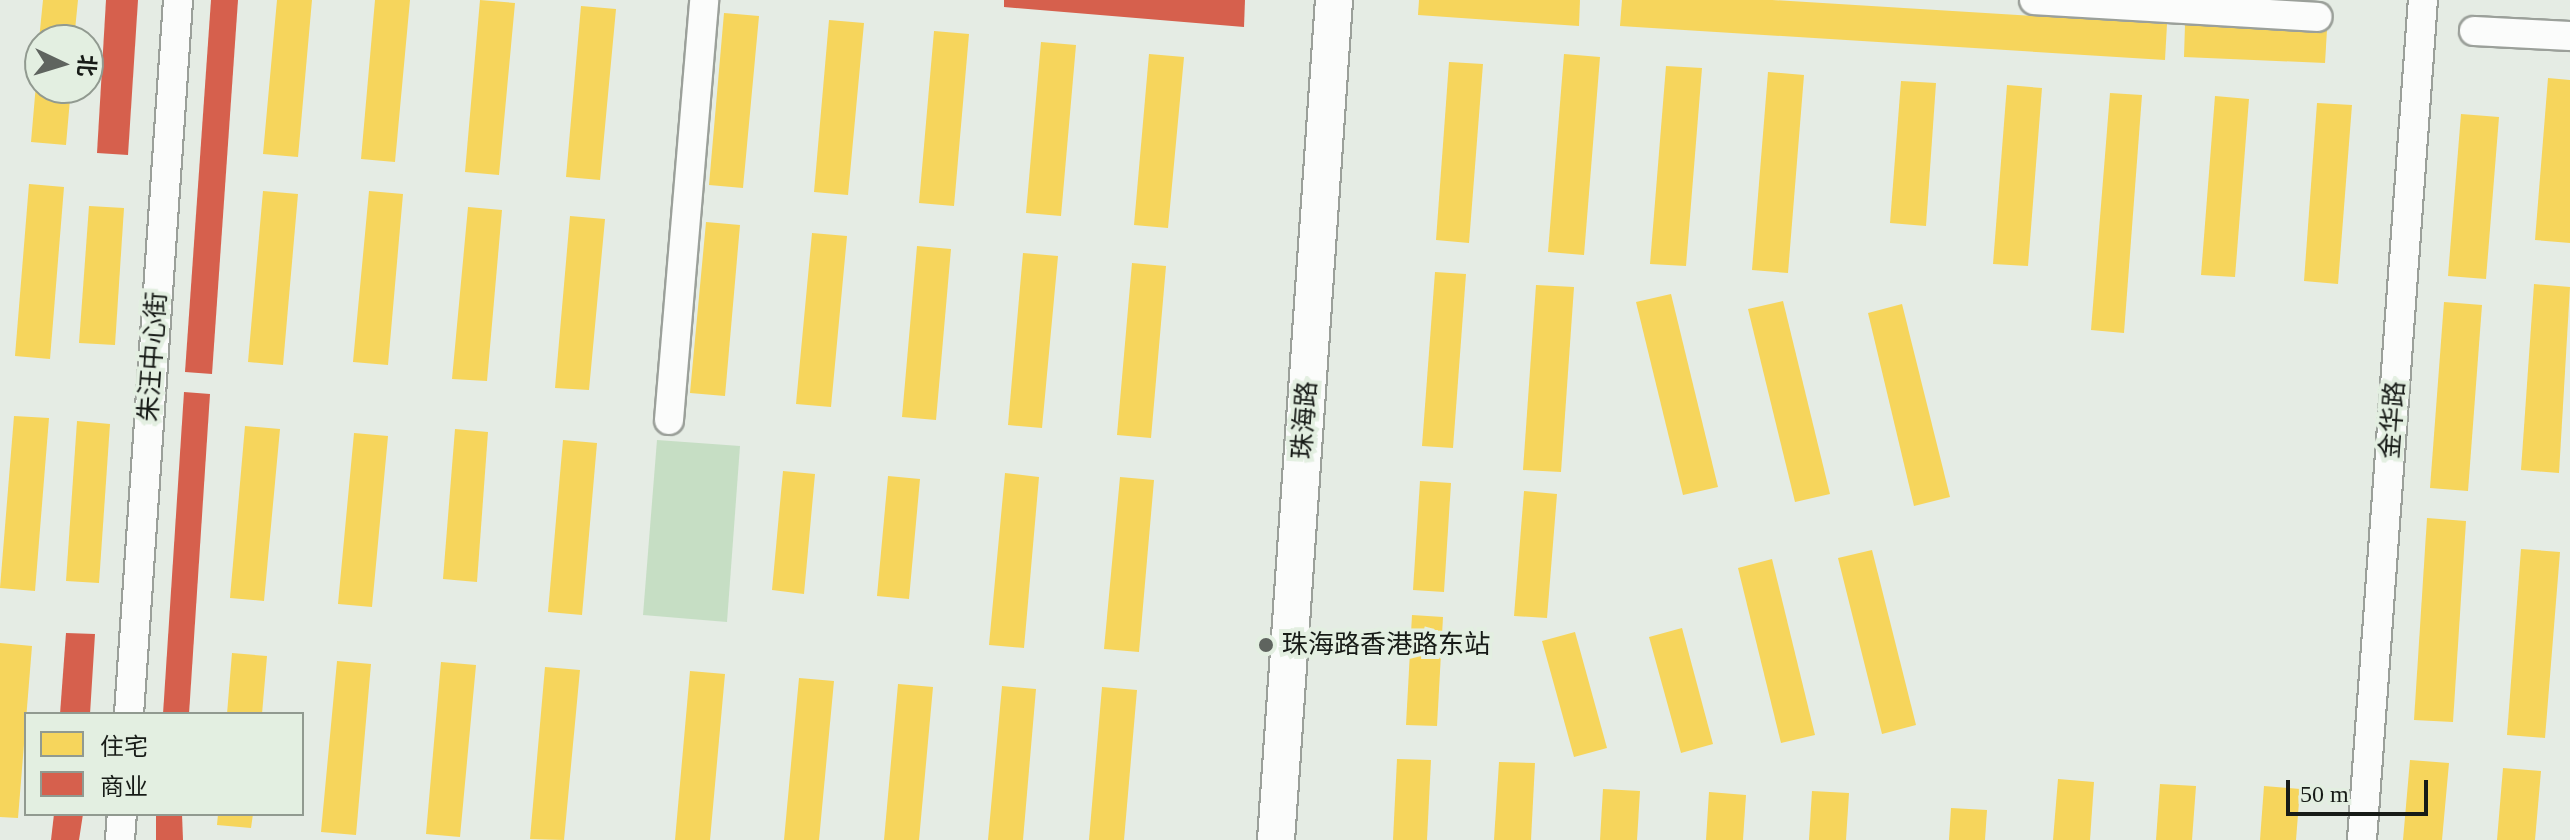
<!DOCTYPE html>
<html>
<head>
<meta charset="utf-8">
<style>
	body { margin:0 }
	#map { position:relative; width:2570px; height:840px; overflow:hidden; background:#e5ece4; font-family:"Times New Roman","Noto Sans SC",serif }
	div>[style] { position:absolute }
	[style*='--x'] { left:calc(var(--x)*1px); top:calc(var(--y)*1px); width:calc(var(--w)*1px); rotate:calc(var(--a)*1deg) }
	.green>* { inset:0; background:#c6dec4 }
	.homes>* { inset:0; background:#f6d55c }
	.shops>* { inset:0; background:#d6604d }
	.roads { filter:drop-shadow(2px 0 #9ba09a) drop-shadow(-2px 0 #9ba09a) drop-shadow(0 2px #9ba09a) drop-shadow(0 -2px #9ba09a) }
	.minor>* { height:28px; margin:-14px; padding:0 14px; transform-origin:14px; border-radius:14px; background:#fbfcfb }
	.major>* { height:36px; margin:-18px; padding:0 18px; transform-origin:18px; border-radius:18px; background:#fbfcfb }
	.dots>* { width:22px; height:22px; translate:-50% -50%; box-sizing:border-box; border:4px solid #e3efe1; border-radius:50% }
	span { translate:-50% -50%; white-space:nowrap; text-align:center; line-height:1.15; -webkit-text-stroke:8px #e3efe1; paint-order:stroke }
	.street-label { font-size:26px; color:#171b17 }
	.poi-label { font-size:26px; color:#171b17 }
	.left { translate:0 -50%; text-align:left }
	.legend { position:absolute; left:24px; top:712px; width:280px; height:104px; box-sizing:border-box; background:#e3efe1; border:2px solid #919a90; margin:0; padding:10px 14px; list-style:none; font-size:24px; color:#171b17 }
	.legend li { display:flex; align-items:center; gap:16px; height:40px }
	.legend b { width:40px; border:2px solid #919a90 }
	.north { position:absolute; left:24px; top:24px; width:80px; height:80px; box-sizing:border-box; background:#e3efe1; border:2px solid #919a90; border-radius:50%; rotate:94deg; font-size:22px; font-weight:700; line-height:32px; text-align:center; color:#171b17 }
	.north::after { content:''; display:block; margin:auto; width:28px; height:36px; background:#5f645f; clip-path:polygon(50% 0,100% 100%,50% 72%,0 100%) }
	.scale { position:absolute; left:2286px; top:780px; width:142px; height:36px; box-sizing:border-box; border:4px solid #171b17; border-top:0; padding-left:10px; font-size:24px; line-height:28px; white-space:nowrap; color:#171b17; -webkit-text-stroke:6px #e3efe1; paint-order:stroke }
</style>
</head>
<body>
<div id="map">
	<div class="green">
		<div style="clip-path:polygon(657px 440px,740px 446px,727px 622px,643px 615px)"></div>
	</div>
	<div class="homes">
		<div style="clip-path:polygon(43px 0,78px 0,74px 40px,39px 40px)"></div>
		<div style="clip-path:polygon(277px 0,312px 0,298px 157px,263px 154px)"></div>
		<div style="clip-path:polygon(375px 0,410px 0,395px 162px,361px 159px)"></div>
		<div style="clip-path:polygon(480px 0,515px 3px,499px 175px,465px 172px)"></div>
		<div style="clip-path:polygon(1419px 0,1580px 0,1579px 26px,1418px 15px)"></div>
		<div style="clip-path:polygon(1622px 0,1772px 0,2167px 24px,2165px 60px,1620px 26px)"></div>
		<div style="clip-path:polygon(581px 6px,616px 9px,600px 180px,566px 177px)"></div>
		<div style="clip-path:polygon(724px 13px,759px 16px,743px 188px,709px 185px)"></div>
		<div style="clip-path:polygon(829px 20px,864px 23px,848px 195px,814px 192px)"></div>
		<div style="clip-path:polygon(2185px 24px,2327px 30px,2325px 63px,2184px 57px)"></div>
		<div style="clip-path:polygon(934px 31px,969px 34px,954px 206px,919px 203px)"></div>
		<div style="clip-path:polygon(1041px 42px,1076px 45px,1061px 216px,1026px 213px)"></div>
		<div style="clip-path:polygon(1149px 54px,1184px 57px,1168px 228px,1134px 225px)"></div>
		<div style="clip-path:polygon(1564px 54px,1600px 57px,1584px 255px,1548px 252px)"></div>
		<div style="clip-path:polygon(38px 61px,40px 88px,71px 88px,66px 145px,31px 142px)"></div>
		<div style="clip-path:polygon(1449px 62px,1483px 64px,1469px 243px,1436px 240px)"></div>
		<div style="clip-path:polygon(1666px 66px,1702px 68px,1686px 266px,1650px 264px)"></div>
		<div style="clip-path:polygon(1768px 72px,1804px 75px,1788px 273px,1752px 270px)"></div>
		<div style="clip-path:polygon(2548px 78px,2570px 80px,2570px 243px,2535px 240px)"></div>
		<div style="clip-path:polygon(1901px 81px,1936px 83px,1926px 226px,1890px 223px)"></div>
		<div style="clip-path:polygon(2007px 85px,2042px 88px,2028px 266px,1993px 264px)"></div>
		<div style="clip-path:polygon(2110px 93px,2142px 95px,2124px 333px,2091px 330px)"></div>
		<div style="clip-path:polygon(2215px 96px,2249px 99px,2235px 277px,2201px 275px)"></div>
		<div style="clip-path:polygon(2317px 103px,2352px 105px,2338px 284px,2304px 281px)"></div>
		<div style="clip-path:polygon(2461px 114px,2499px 117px,2486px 279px,2448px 276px)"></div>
		<div style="clip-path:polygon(29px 184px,64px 187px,50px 359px,15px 356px)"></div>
		<div style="clip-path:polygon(263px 191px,298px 194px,283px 365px,248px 362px)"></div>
		<div style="clip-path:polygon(369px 191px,403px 194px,388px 365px,353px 362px)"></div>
		<div style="clip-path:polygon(89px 206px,124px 208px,115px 345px,79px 343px)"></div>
		<div style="clip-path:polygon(468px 207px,502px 210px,487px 381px,452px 379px)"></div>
		<div style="clip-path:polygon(570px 216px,605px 219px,589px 390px,555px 388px)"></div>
		<div style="clip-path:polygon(706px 222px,740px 225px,725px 396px,690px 393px)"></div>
		<div style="clip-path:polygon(812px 233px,847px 236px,831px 407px,796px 404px)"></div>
		<div style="clip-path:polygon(917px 246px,951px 249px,936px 420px,902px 417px)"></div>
		<div style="clip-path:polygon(1023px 253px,1058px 256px,1042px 428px,1008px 425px)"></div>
		<div style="clip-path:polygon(1132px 263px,1166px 266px,1151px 438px,1117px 435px)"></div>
		<div style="clip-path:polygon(1435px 272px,1466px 274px,1453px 448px,1422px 446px)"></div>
		<div style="clip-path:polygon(2534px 284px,2570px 287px,2559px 473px,2521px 470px)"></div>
		<div style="clip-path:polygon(1536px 285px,1574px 287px,1561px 472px,1523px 470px)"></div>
		<div style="clip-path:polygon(1671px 294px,1718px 487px,1683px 495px,1636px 302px)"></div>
		<div style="clip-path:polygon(1783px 301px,1830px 494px,1795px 502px,1748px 309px)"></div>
		<div style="clip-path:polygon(2444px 302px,2482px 305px,2468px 491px,2430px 488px)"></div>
		<div style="clip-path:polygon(1902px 304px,1950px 497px,1914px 506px,1868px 313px)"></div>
		<div style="clip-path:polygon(14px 416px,49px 418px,35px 591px,0 588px)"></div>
		<div style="clip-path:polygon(77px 421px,110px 424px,99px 583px,66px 581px)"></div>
		<div style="clip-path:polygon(245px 426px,280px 429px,264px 601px,230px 598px)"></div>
		<div style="clip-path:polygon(455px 429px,488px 432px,477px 582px,443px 579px)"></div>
		<div style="clip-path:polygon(354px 433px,388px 436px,372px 607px,338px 604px)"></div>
		<div style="clip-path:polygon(563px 440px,597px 443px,582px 615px,548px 612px)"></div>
		<div style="clip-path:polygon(783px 471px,815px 474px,804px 594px,772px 590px)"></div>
		<div style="clip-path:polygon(1005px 473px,1039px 477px,1024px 648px,989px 645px)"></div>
		<div style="clip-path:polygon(888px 476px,920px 479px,909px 599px,877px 596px)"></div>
		<div style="clip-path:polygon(1120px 477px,1154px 480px,1139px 652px,1104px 649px)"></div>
		<div style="clip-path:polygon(1420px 481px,1451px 483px,1444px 592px,1413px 590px)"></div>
		<div style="clip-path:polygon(1524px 491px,1557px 494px,1547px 618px,1514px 616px)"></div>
		<div style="clip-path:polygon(2427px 518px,2466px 521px,2453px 722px,2414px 720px)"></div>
		<div style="clip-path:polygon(2521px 549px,2560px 552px,2545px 738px,2507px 735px)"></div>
		<div style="clip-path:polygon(1872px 550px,1916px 725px,1882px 734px,1838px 558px)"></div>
		<div style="clip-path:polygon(1772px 559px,1815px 735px,1781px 743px,1738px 568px)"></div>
		<div style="clip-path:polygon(1412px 615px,1443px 617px,1437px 726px,1406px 725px)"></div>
		<div style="clip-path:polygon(1682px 628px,1713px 744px,1681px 753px,1649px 637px)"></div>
		<div style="clip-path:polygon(1575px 632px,1607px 748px,1574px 757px,1542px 641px)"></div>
		<div style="clip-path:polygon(0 643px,32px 646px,18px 818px,0 817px)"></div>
		<div style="clip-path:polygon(232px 653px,267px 656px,262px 714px,227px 714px)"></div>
		<div style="clip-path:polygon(337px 661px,371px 664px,356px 835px,321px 832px)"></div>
		<div style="clip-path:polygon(441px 662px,476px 665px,460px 837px,426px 834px)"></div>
		<div style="clip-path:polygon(545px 667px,580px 670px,564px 840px,530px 839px)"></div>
		<div style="clip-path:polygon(690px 671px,725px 674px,710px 840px,675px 840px)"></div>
		<div style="clip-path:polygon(799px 678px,834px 681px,819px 840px,784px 840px)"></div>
		<div style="clip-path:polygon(898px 684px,933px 687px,919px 840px,884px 840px)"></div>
		<div style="clip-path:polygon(1002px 686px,1036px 689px,1023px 840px,988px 840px)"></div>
		<div style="clip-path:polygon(1102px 687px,1137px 690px,1124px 840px,1089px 840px)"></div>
		<div style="clip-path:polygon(1397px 759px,1431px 760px,1427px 840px,1393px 840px)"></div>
		<div style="clip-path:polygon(2410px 760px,2449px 763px,2442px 840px,2403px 840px)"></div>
		<div style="clip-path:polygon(1499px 762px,1535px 763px,1531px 840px,1494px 840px)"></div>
		<div style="clip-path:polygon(2503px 768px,2541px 771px,2535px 840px,2497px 840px)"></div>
		<div style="clip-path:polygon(2058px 779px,2094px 782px,2090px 840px,2053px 840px)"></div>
		<div style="clip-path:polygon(2160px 784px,2196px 786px,2192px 840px,2156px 840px)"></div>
		<div style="clip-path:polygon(2264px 786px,2300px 789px,2296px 840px,2260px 840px)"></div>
		<div style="clip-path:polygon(1603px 789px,1640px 791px,1637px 840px,1600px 840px)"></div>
		<div style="clip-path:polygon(1812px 791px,1849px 793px,1846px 840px,1809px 840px)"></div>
		<div style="clip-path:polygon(1709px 792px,1746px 795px,1743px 840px,1706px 840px)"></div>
		<div style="clip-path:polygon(1951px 808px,1987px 810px,1985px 840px,1949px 840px)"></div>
		<div style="clip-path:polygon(218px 814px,253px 814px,251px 828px,217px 825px)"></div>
	</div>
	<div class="shops">
		<div style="clip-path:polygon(106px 0,138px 0,128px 155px,97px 153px)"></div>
		<div style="clip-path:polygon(211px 0,238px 0,212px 374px,185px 372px)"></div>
		<div style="clip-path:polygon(1004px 0,1245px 0,1244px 27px,1004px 7px)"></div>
		<div style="clip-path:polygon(184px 392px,210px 394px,189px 714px,163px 714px)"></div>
		<div style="clip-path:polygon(66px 633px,95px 634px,90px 714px,60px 714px)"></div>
		<div style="clip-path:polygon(54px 814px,83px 814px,79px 840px,51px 840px)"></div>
		<div style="clip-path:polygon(156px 814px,182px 814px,183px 840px,156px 840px)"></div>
	</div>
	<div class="roads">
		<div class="minor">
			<div style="--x:2034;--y:0;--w:284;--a:3.4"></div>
			<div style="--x:2474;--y:31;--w:96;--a:3"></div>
			<div style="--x:669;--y:420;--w:421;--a:-85.2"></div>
			<div style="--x:129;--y:714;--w:716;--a:-86.07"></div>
			<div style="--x:120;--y:840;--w:26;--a:-86"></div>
			<div style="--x:2362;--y:840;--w:842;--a:-85.85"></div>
		</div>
		<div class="major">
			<div style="--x:1276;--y:840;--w:842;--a:-86.05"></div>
		</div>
	</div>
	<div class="dots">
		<div style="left:1266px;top:645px;background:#5f645f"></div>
	</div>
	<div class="street-label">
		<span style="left:153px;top:357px;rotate:-86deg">朱汪中心街</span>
		<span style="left:1305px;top:420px;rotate:-86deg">珠海路</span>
		<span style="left:2393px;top:420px;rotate:-86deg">金华路</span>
	</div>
	<div class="poi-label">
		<span class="left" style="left:1282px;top:645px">珠海路香港路东站</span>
	</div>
	<ul class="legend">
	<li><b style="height:22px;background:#f6d55c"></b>住宅</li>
	<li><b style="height:22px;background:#d6604d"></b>商业</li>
	</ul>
	<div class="north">北</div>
	<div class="scale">50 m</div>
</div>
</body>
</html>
